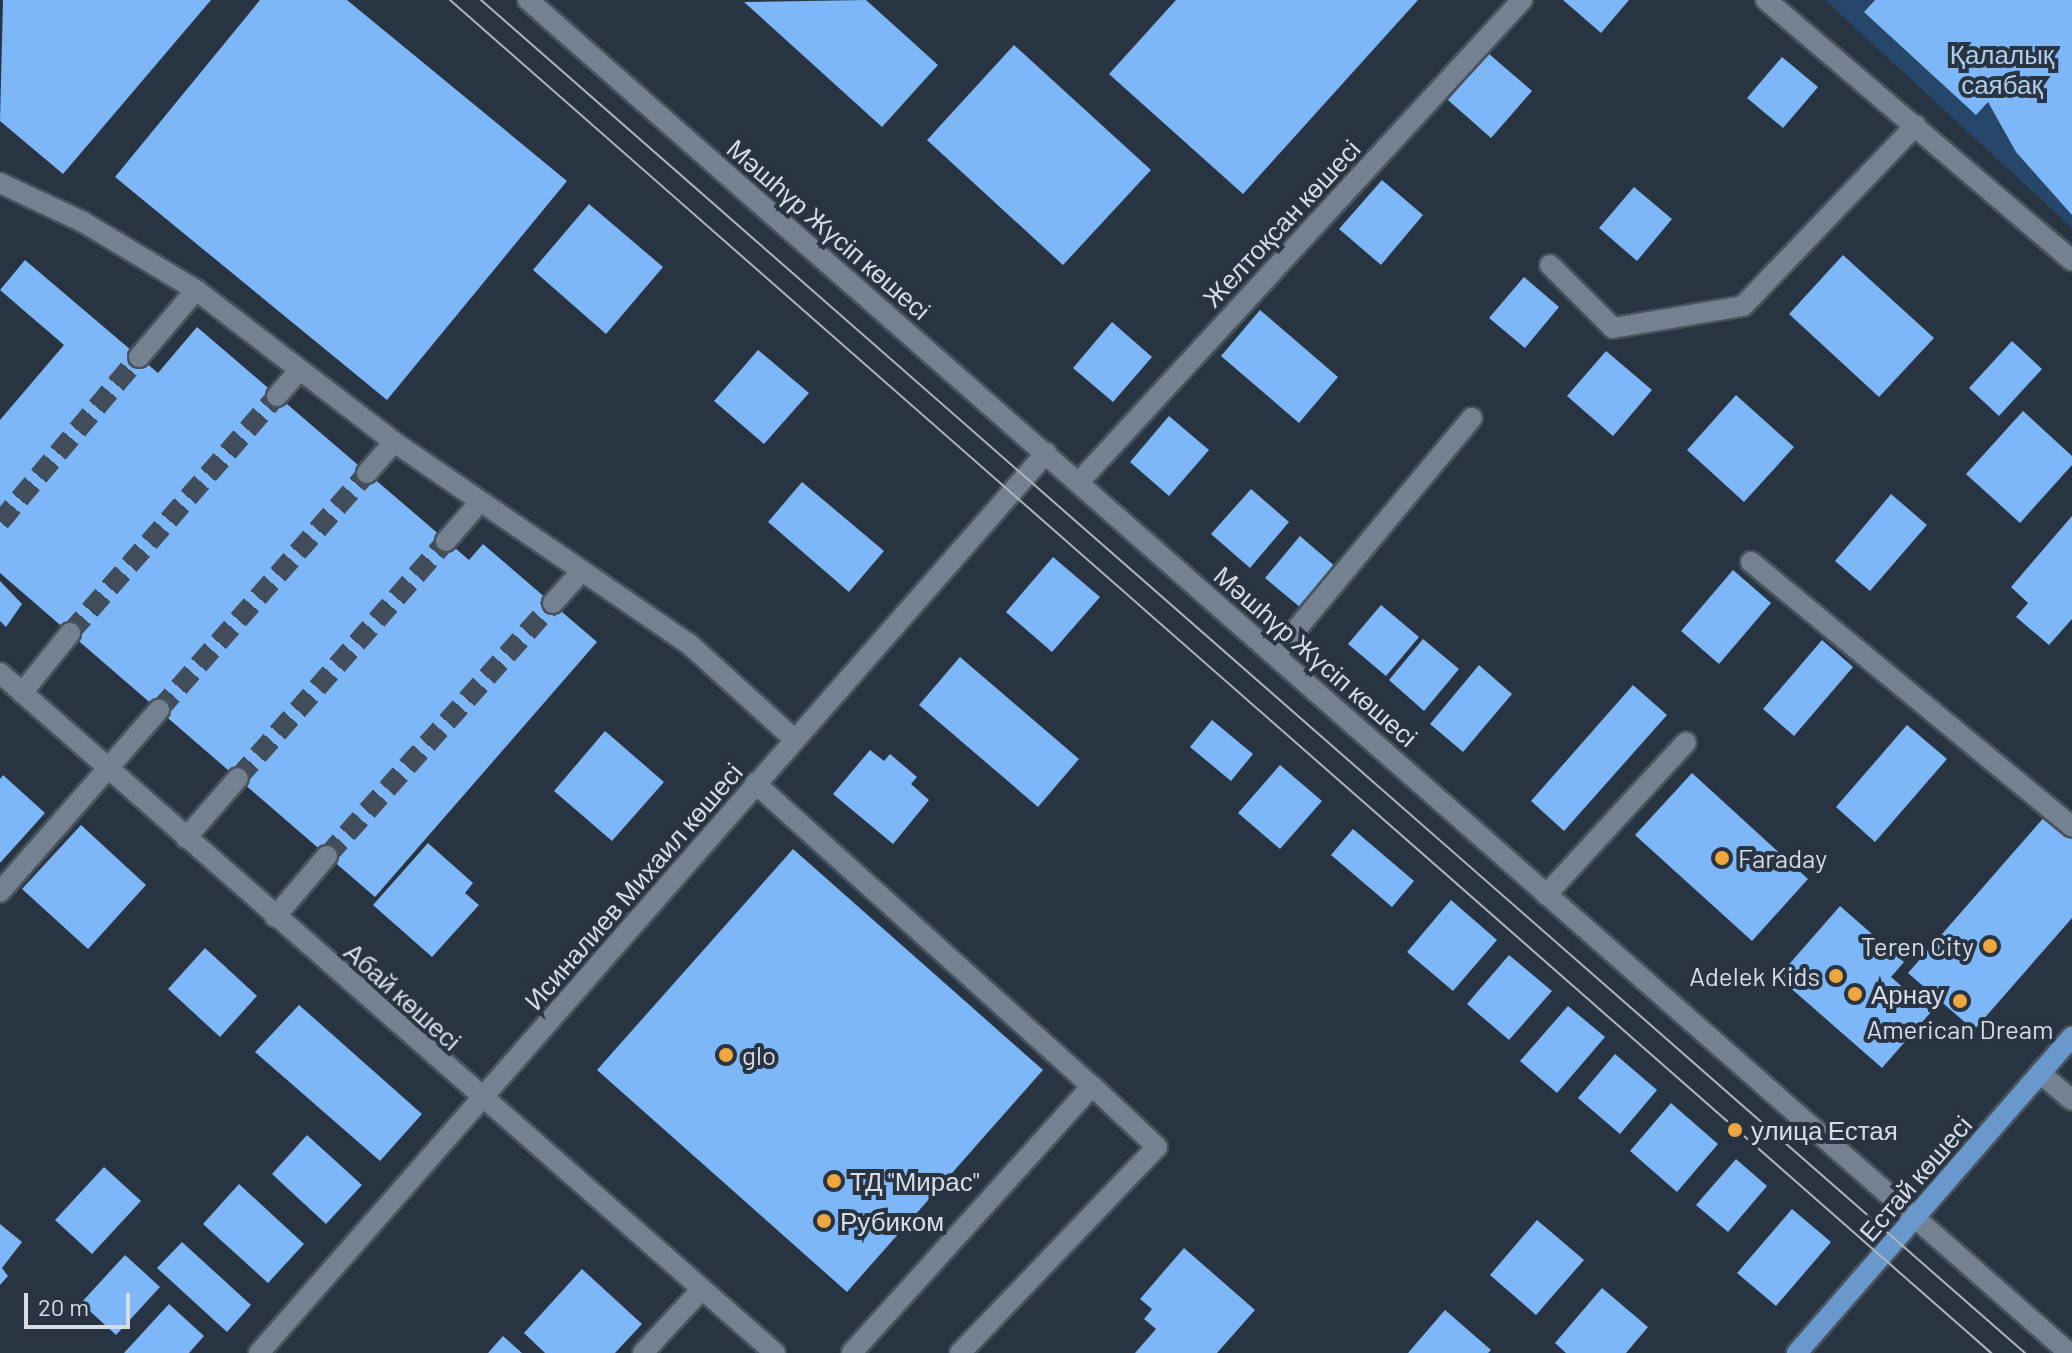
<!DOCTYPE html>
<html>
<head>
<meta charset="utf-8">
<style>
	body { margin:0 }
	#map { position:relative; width:2072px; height:1353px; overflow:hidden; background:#283442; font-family:Barlow,sans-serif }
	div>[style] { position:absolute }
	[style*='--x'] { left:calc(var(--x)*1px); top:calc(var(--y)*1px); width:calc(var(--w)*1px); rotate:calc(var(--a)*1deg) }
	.green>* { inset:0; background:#26476a }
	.building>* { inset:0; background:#7db7f7 }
	.minor-tunnel>* { height:20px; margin-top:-10px; transform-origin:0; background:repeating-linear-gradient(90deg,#424d5b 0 20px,transparent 0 30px) }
	.roads { filter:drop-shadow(2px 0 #48525d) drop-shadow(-2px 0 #48525d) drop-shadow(0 2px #48525d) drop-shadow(0 -2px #48525d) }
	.minor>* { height:20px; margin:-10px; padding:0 10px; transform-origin:10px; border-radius:10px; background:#738191 }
	.major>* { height:20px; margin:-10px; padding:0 10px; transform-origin:10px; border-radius:10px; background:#6998cc }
	.tram>* { height:2px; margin:-1px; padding:0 1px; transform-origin:1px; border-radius:1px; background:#aeb6c0 }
	.dots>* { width:22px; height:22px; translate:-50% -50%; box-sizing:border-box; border:4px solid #283442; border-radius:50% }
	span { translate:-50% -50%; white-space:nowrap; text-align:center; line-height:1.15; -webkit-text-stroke:8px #283442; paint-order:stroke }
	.park-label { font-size:26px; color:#b0ceef }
	.street-label { font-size:26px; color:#d6dde6 }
	.poi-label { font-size:26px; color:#d6dde6 }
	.left { translate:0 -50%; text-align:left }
	.right { translate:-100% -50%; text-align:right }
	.scale { position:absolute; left:24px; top:1293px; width:106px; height:36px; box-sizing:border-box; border:4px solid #d6dde6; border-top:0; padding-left:10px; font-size:24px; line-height:28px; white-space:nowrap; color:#d6dde6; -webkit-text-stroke:6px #283442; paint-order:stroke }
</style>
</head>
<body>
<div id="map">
	<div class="green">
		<div style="clip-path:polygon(1825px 0,2072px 0,2072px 228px)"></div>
	</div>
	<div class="building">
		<div style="clip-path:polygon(3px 0,211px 0,63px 174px,0 121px)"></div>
		<div style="clip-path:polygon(260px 0,347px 0,567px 181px,387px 400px,115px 177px)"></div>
		<div style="clip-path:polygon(866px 0,938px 65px,882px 127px,744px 2px)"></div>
		<div style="clip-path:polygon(1176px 0,1418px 0,1243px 194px,1109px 74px)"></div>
		<div style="clip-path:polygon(1563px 0,1629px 0,1601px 33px)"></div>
		<div style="clip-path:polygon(1875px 0,2072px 0,2072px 215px,2016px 152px,1988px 102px,1976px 115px,1864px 12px)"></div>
		<div style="clip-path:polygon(1014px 45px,1151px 170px,1063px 265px,927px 140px)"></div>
		<div style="clip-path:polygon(1488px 53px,1532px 91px,1491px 138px,1448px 100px)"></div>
		<div style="clip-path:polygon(1782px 57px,1818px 87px,1783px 128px,1747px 98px)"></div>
		<div style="clip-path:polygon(1382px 180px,1423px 215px,1381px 265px,1339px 229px)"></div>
		<div style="clip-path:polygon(1634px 187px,1672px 219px,1637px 261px,1599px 228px)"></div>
		<div style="clip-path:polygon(589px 204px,663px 267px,606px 334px,533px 270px)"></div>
		<div style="clip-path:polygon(1843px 255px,1934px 338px,1879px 397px,1789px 314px)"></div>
		<div style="clip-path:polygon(25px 260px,158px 373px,197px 327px,469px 560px,483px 544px,597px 642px,375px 897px,0 573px,0 420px,64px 345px,0 290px)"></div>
		<div style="clip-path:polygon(1524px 277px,1559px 307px,1525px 348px,1489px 318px)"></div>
		<div style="clip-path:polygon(1260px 310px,1338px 377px,1299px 423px,1221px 356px)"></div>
		<div style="clip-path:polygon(1112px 322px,1152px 357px,1113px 402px,1073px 368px)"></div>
		<div style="clip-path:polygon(2012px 341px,2042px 369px,1999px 416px,1969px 388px)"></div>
		<div style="clip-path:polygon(758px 350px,809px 393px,764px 444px,714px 401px)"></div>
		<div style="clip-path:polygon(1606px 351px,1652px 390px,1613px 436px,1567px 396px)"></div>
		<div style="clip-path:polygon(1736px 395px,1794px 447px,1744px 502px,1687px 450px)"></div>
		<div style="clip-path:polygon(2023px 411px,2072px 456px,2072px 465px,2020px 523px,1966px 474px)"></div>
		<div style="clip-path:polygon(1169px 416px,1209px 450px,1169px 496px,1130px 462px)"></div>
		<div style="clip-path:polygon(802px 482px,884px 551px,849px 592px,768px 522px)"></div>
		<div style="clip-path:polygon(1251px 489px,1289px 522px,1250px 568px,1211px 534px)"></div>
		<div style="clip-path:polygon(1891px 494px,1927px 525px,1870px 591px,1835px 561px)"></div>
		<div style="clip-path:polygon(2072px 516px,2072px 619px,2049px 645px,2016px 617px,2028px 603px,2011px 587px)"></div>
		<div style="clip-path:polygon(1300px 536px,1336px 567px,1301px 608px,1265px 578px)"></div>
		<div style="clip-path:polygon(1053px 557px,1100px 597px,1052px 652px,1006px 612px)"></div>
		<div style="clip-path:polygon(1733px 570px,1771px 603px,1719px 664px,1681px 631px)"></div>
		<div style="clip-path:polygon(0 581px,22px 604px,6px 627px,0 621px)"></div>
		<div style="clip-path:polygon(1381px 605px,1419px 637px,1386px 676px,1348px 644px)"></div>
		<div style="clip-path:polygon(1423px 639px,1459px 669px,1424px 711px,1389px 680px)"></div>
		<div style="clip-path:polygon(1822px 640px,1853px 667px,1794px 736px,1763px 709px)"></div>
		<div style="clip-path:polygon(960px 657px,1079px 759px,1038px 807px,919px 705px)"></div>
		<div style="clip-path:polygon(1479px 665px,1512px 694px,1463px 752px,1430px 724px)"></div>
		<div style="clip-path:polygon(1633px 685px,1667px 715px,1564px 831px,1531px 801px)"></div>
		<div style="clip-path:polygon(1212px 720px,1253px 754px,1231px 781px,1190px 747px)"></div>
		<div style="clip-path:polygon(1907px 725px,1947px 759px,1875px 842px,1836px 807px)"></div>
		<div style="clip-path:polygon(605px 731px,664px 782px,612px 841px,554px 791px)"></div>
		<div style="clip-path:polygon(870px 750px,884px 761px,890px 754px,917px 777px,911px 784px,929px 800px,893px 844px,833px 794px)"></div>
		<div style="clip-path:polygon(1280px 765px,1322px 801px,1280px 849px,1238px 813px)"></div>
		<div style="clip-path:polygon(1692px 773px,1808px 879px,1752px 941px,1635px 835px)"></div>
		<div style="clip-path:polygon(3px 775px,45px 813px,0 863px,0 779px)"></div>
		<div style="clip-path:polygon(2046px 815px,2072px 838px,2072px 918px,1974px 1030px,1908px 973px)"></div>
		<div style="clip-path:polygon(81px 825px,146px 885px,88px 949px,22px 889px)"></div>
		<div style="clip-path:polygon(1353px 829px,1414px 881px,1392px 907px,1331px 855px)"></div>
		<div style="clip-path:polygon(428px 843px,473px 883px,465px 893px,479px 905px,432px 957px,373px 905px)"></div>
		<div style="clip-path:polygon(793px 849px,1043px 1070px,847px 1292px,597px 1070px)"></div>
		<div style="clip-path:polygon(1451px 900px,1497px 940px,1453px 991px,1407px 952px)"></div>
		<div style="clip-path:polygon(1840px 906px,1904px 962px,1891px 977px,1931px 1012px,1882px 1068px,1778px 977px)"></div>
		<div style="clip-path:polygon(205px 948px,257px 996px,220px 1037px,168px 989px)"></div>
		<div style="clip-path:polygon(1509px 955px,1552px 991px,1509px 1040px,1467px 1004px)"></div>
		<div style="clip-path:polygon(299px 1005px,422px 1114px,380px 1161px,255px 1052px)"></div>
		<div style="clip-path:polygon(1568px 1006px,1605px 1037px,1557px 1093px,1520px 1061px)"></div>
		<div style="clip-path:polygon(1615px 1054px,1657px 1090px,1620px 1134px,1578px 1098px)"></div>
		<div style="clip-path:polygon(1671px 1103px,1718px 1144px,1677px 1192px,1630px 1151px)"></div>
		<div style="clip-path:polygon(307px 1135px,362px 1185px,326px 1224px,272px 1174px)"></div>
		<div style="clip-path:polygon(1736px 1159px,1767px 1186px,1728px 1232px,1696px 1205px)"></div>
		<div style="clip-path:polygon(104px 1167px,141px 1201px,92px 1254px,55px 1220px)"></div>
		<div style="clip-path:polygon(239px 1184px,304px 1244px,268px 1283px,203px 1224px)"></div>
		<div style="clip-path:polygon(1792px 1209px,1831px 1242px,1776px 1306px,1737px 1273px)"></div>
		<div style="clip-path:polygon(1537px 1220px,1584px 1260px,1536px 1315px,1490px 1275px)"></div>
		<div style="clip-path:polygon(0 1224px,22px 1242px,2px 1268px,8px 1276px,0 1285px)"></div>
		<div style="clip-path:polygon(182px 1242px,251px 1305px,227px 1332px,157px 1268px)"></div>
		<div style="clip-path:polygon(1184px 1248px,1255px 1310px,1217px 1353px,1135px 1353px,1156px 1329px,1144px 1319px,1152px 1309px,1140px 1299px)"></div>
		<div style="clip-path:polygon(125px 1255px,160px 1287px,116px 1335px,81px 1303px)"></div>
		<div style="clip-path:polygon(582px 1269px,642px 1324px,615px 1353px,545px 1353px,524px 1333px)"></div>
		<div style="clip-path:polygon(1602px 1288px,1648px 1327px,1626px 1353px,1566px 1353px,1555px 1343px)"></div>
		<div style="clip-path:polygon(169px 1304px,204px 1336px,189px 1353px,124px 1353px)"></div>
		<div style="clip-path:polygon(1445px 1310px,1491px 1350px,1488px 1353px,1408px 1353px)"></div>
		<div style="clip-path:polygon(503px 1336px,522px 1353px,488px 1353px)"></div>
	</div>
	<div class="minor-tunnel">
		<div style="--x:0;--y:522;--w:216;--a:-49.9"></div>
		<div style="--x:70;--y:633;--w:315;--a:-48.9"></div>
		<div style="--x:159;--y:710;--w:315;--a:-48.7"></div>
		<div style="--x:238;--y:778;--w:315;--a:-48.7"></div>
		<div style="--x:327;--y:856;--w:339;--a:-48.2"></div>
	</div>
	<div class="roads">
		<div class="minor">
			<div style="--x:528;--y:0;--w:2051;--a:41.28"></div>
			<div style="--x:1766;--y:0;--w:402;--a:40.4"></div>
			<div style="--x:0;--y:183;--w:92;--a:25.2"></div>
			<div style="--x:83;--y:222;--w:132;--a:31"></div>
			<div style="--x:196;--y:290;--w:250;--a:37.5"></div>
			<div style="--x:394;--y:442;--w:356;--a:34.4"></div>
			<div style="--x:688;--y:643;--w:144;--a:42.2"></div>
			<div style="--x:1550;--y:265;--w:89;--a:45"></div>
			<div style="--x:1613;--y:328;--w:132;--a:-9.6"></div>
			<div style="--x:1743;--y:306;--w:250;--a:-46.3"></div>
			<div style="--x:139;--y:357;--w:88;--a:-49.6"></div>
			<div style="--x:277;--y:396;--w:33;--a:-49"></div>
			<div style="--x:367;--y:473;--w:41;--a:-48.9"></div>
			<div style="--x:1079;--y:482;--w:655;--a:-47.41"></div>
			<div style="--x:446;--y:541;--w:50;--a:-49"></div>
			<div style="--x:1751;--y:562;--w:416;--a:39.5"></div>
			<div style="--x:553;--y:603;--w:39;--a:-48"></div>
			<div style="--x:1275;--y:655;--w:308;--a:-50.3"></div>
			<div style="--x:0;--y:673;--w:1031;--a:41.26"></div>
			<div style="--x:22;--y:693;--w:77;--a:-51.3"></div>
			<div style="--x:755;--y:783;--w:453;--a:42"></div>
			<div style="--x:1092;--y:1086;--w:359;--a:132"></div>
			<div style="--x:186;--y:838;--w:79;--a:-49.1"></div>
			<div style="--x:0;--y:892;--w:242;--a:-48.9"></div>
			<div style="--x:1546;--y:895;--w:207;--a:-47.5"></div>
			<div style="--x:275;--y:917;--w:80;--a:-49.6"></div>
			<div style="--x:2040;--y:1073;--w:42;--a:40.2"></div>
			<div style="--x:259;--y:1353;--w:1196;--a:-48.83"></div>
			<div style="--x:643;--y:1353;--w:86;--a:-47.4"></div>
			<div style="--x:960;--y:1353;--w:285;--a:-46.3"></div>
			<div style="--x:1157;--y:1147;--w:89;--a:-136.8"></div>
		</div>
		<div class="major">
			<div style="--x:1797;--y:1353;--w:419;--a:-49"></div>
		</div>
	</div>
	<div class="tram">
		<div style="--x:450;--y:0;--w:2051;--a:41.28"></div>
		<div style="--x:481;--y:0;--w:2053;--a:41.23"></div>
	</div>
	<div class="dots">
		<div style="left:1722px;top:858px;background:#f0a63e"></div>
		<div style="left:1990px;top:946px;background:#f0a63e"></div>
		<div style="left:1836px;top:976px;background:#f0a63e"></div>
		<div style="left:1855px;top:994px;background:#f0a63e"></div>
		<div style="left:1960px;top:1001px;background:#f0a63e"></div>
		<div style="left:726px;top:1055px;background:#f0a63e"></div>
		<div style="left:1735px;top:1130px;background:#f0a63e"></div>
		<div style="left:834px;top:1181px;background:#f0a63e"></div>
		<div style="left:824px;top:1221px;background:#f0a63e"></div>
	</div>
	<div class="park-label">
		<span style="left:2002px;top:69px">Қалалық<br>саябақ</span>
	</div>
	<div class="street-label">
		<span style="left:1281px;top:223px;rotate:-47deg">Желтоқсан көшесі</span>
		<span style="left:829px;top:229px;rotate:41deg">Мәшһүр Жүсіп көшесі</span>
		<span style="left:1316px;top:656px;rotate:41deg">Мәшһүр Жүсіп көшесі</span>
		<span style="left:633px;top:886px;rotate:-49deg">Исиналиев Михаил көшесі</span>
		<span style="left:403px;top:996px;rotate:42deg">Абай көшесі</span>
		<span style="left:1915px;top:1178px;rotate:-49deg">Естай көшесі</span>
	</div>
	<div class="poi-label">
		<span class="left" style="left:1738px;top:858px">Faraday</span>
		<span class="right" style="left:1974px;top:946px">Teren City</span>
		<span class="right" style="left:1820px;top:976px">Adelek Kids</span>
		<span class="left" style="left:1871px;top:994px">Арнау</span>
		<span style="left:1960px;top:1029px">American Dream</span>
		<span class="left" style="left:742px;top:1055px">glo</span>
		<span class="left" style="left:1751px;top:1130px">улица Естая</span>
		<span class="left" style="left:850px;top:1181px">ТД "Мирас"</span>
		<span class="left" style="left:840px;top:1221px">Рубиком</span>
	</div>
	<div class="scale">20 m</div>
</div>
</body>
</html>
